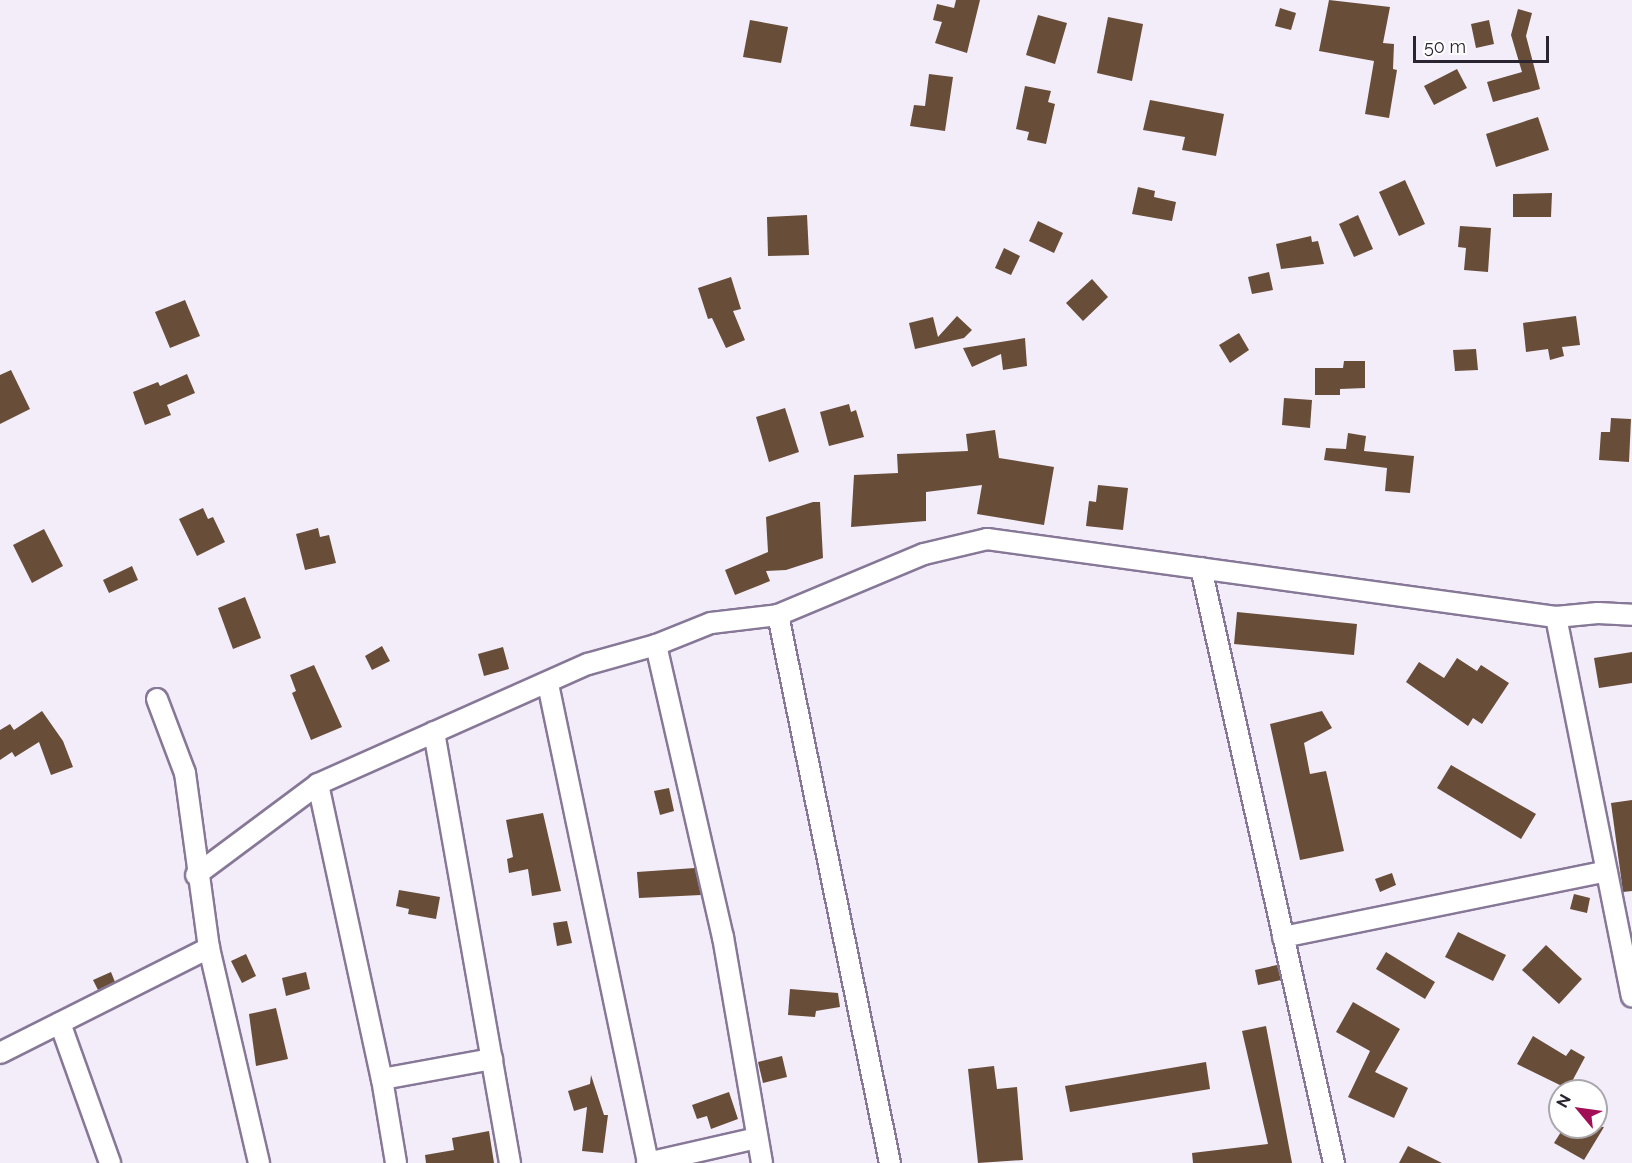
<!DOCTYPE html>
<html>
<head>
<meta charset="utf-8">
<style>
	body { margin:0 }
	#map { position:relative; width:1632px; height:1163px; overflow:hidden; background:#f3edfa; font-family:Raleway,sans-serif }
	div>[style] { position:absolute }
	[style*='--x'] { left:calc(var(--x)*1px); top:calc(var(--y)*1px); width:calc(var(--w)*1px); rotate:calc(var(--a)*1deg) }
	.building>* { inset:0; background:#684d39 }
	.roads { filter:drop-shadow(2px 0 #867896) drop-shadow(-2px 0 #867896) drop-shadow(0 2px #867896) drop-shadow(0 -2px #867896) }
	.minor>* { height:20px; margin:-10px; padding:0 10px; transform-origin:10px; border-radius:10px; background:#fff }
	span { translate:-50% -50%; white-space:nowrap; text-align:center; line-height:1.15; -webkit-text-stroke:6px #fff; paint-order:stroke }
	.north { position:absolute; left:1548px; top:1079px; width:60px; height:60px; box-sizing:border-box; background:#fff; border:2px solid #aaa8ad; border-radius:50%; rotate:299deg; font-size:16px; font-weight:700; line-height:24px; text-align:center; color:#2a2531 }
	.north::after { content:''; display:block; margin:auto; width:21px; height:27px; background:#a11056; clip-path:polygon(50% 0,100% 100%,50% 72%,0 100%) }
	.scale { position:absolute; left:1413px; top:36px; width:136px; height:27px; box-sizing:border-box; border:3px solid #2a2531; border-top:0; padding-left:8px; font-size:18px; line-height:21px; white-space:nowrap; color:#2a2531; -webkit-text-stroke:4px #fff; paint-order:stroke }
</style>
</head>
<body>
<div id="map">
	<div class="building">
		<div style="clip-path:polygon(956px 0,980px 0,967px 53px,935px 43px,942px 22px,933px 20px,937px 4px,954px 8px)"></div>
		<div style="clip-path:polygon(1329px 0,1390px 7px,1383px 43px,1394px 44px,1393px 69px,1397px 70px,1389px 118px,1365px 114px,1374px 61px,1319px 51px)"></div>
		<div style="clip-path:polygon(1280px 8px,1296px 13px,1291px 30px,1275px 26px)"></div>
		<div style="clip-path:polygon(1518px 9px,1532px 13px,1526px 36px,1540px 89px,1493px 102px,1487px 82px,1522px 72px,1511px 35px)"></div>
		<div style="clip-path:polygon(1038px 15px,1067px 23px,1055px 64px,1026px 55px)"></div>
		<div style="clip-path:polygon(1108px 17px,1143px 24px,1132px 81px,1097px 73px)"></div>
		<div style="clip-path:polygon(750px 20px,788px 27px,781px 63px,743px 57px)"></div>
		<div style="clip-path:polygon(1489px 20px,1494px 44px,1476px 48px,1471px 24px)"></div>
		<div style="clip-path:polygon(1457px 69px,1467px 88px,1434px 105px,1424px 86px)"></div>
		<div style="clip-path:polygon(929px 74px,953px 77px,945px 131px,910px 126px,914px 105px,925px 106px)"></div>
		<div style="clip-path:polygon(1025px 86px,1051px 91px,1048px 102px,1055px 104px,1046px 144px,1027px 140px,1029px 132px,1016px 129px)"></div>
		<div style="clip-path:polygon(1150px 100px,1224px 114px,1216px 156px,1182px 150px,1185px 137px,1143px 130px)"></div>
		<div style="clip-path:polygon(1538px 117px,1549px 150px,1496px 167px,1486px 134px)"></div>
		<div style="clip-path:polygon(1405px 180px,1425px 224px,1399px 236px,1379px 192px)"></div>
		<div style="clip-path:polygon(1138px 187px,1155px 191px,1154px 197px,1176px 202px,1172px 221px,1132px 214px)"></div>
		<div style="clip-path:polygon(1552px 193px,1551px 217px,1513px 217px,1513px 194px)"></div>
		<div style="clip-path:polygon(807px 215px,809px 255px,768px 256px,767px 217px)"></div>
		<div style="clip-path:polygon(1358px 215px,1373px 249px,1354px 257px,1339px 224px)"></div>
		<div style="clip-path:polygon(1038px 221px,1063px 233px,1054px 253px,1029px 241px)"></div>
		<div style="clip-path:polygon(1460px 226px,1491px 228px,1488px 272px,1464px 270px,1466px 248px,1458px 247px)"></div>
		<div style="clip-path:polygon(1311px 236px,1312px 242px,1318px 241px,1324px 264px,1281px 269px,1276px 244px)"></div>
		<div style="clip-path:polygon(1004px 248px,1020px 256px,1011px 275px,995px 268px)"></div>
		<div style="clip-path:polygon(1269px 272px,1273px 290px,1252px 294px,1248px 277px)"></div>
		<div style="clip-path:polygon(731px 277px,741px 309px,733px 311px,745px 340px,726px 348px,712px 318px,708px 319px,698px 288px)"></div>
		<div style="clip-path:polygon(1092px 279px,1108px 297px,1083px 321px,1066px 303px)"></div>
		<div style="clip-path:polygon(185px 300px,200px 336px,170px 348px,155px 312px)"></div>
		<div style="clip-path:polygon(957px 316px,972px 330px,964px 338px,915px 349px,909px 323px,933px 317px,938px 337px)"></div>
		<div style="clip-path:polygon(1576px 316px,1580px 345px,1562px 347px,1564px 356px,1550px 360px,1548px 349px,1526px 352px,1523px 323px)"></div>
		<div style="clip-path:polygon(1239px 333px,1249px 350px,1230px 363px,1219px 345px)"></div>
		<div style="clip-path:polygon(1025px 338px,1027px 366px,1003px 370px,1001px 354px,972px 367px,963px 348px)"></div>
		<div style="clip-path:polygon(1476px 349px,1478px 370px,1455px 371px,1453px 350px)"></div>
		<div style="clip-path:polygon(1344px 361px,1365px 361px,1365px 388px,1340px 389px,1340px 395px,1315px 395px,1315px 368px,1343px 368px)"></div>
		<div style="clip-path:polygon(11px 370px,30px 409px,0 424px,0 375px)"></div>
		<div style="clip-path:polygon(187px 374px,195px 393px,167px 405px,171px 415px,145px 425px,133px 392px,158px 382px,160px 386px)"></div>
		<div style="clip-path:polygon(1284px 398px,1312px 400px,1310px 428px,1282px 425px)"></div>
		<div style="clip-path:polygon(849px 404px,851px 412px,856px 410px,864px 437px,829px 446px,820px 412px)"></div>
		<div style="clip-path:polygon(785px 408px,799px 452px,769px 462px,756px 417px)"></div>
		<div style="clip-path:polygon(1611px 418px,1631px 419px,1629px 462px,1599px 460px,1601px 432px,1610px 432px)"></div>
		<div style="clip-path:polygon(995px 430px,999px 458px,1054px 467px,1044px 525px,977px 514px,982px 485px,926px 492px,926px 521px,851px 527px,854px 475px,898px 473px,897px 454px,968px 451px,966px 434px)"></div>
		<div style="clip-path:polygon(1348px 433px,1366px 436px,1364px 451px,1414px 456px,1410px 493px,1385px 491px,1387px 468px,1324px 460px,1326px 448px,1346px 449px)"></div>
		<div style="clip-path:polygon(1098px 485px,1128px 488px,1123px 530px,1086px 526px,1089px 501px,1096px 502px)"></div>
		<div style="clip-path:polygon(813px 502px,820px 502px,823px 558px,786px 570px,766px 571px,770px 581px,735px 595px,725px 570px,768px 552px,766px 517px)"></div>
		<div style="clip-path:polygon(203px 508px,208px 519px,213px 517px,225px 542px,197px 556px,179px 519px)"></div>
		<div style="clip-path:polygon(318px 528px,320px 537px,329px 535px,336px 563px,305px 570px,296px 534px)"></div>
		<div style="clip-path:polygon(44px 529px,63px 566px,32px 583px,13px 545px)"></div>
		<div style="clip-path:polygon(132px 566px,138px 580px,109px 593px,103px 580px)"></div>
		<div style="clip-path:polygon(245px 597px,261px 638px,233px 649px,218px 608px)"></div>
		<div style="clip-path:polygon(1237px 612px,1357px 624px,1354px 655px,1234px 644px)"></div>
		<div style="clip-path:polygon(382px 646px,390px 661px,372px 670px,365px 656px)"></div>
		<div style="clip-path:polygon(503px 647px,509px 669px,484px 676px,478px 654px)"></div>
		<div style="clip-path:polygon(1632px 652px,1632px 683px,1599px 688px,1594px 658px)"></div>
		<div style="clip-path:polygon(1457px 658px,1477px 671px,1481px 665px,1509px 683px,1482px 724px,1473px 718px,1468px 726px,1406px 682px,1419px 662px,1444px 678px)"></div>
		<div style="clip-path:polygon(314px 665px,342px 727px,311px 740px,292px 693px,296px 691px,290px 675px)"></div>
		<div style="clip-path:polygon(42px 711px,63px 741px,73px 767px,51px 775px,39px 742px,15px 757px,12px 752px,0 760px,0 730px,10px 724px,14px 730px)"></div>
		<div style="clip-path:polygon(1322px 711px,1332px 728px,1304px 743px,1310px 774px,1326px 771px,1344px 851px,1300px 860px,1270px 724px)"></div>
		<div style="clip-path:polygon(1451px 765px,1536px 814px,1521px 839px,1437px 788px)"></div>
		<div style="clip-path:polygon(669px 788px,674px 811px,660px 815px,654px 791px)"></div>
		<div style="clip-path:polygon(1632px 800px,1632px 891px,1623px 892px,1611px 803px)"></div>
		<div style="clip-path:polygon(543px 813px,561px 891px,532px 896px,528px 869px,509px 873px,507px 859px,513px 857px,506px 820px)"></div>
		<div style="clip-path:polygon(695px 868px,701px 895px,639px 898px,637px 872px)"></div>
		<div style="clip-path:polygon(1392px 873px,1396px 885px,1380px 892px,1375px 879px)"></div>
		<div style="clip-path:polygon(399px 890px,440px 897px,436px 919px,408px 914px,409px 909px,396px 906px)"></div>
		<div style="clip-path:polygon(1574px 894px,1590px 898px,1587px 913px,1570px 909px)"></div>
		<div style="clip-path:polygon(567px 921px,572px 943px,557px 946px,553px 923px)"></div>
		<div style="clip-path:polygon(1458px 932px,1506px 955px,1493px 981px,1445px 957px)"></div>
		<div style="clip-path:polygon(1546px 945px,1582px 979px,1559px 1004px,1522px 970px)"></div>
		<div style="clip-path:polygon(1386px 952px,1435px 982px,1425px 999px,1376px 969px)"></div>
		<div style="clip-path:polygon(246px 954px,256px 976px,242px 983px,231px 961px)"></div>
		<div style="clip-path:polygon(1277px 965px,1281px 980px,1258px 985px,1255px 970px)"></div>
		<div style="clip-path:polygon(111px 972px,115px 982px,98px 990px,93px 980px)"></div>
		<div style="clip-path:polygon(306px 972px,310px 989px,286px 996px,282px 978px)"></div>
		<div style="clip-path:polygon(790px 989px,838px 993px,840px 1007px,816px 1011px,815px 1017px,788px 1015px)"></div>
		<div style="clip-path:polygon(1353px 1002px,1400px 1029px,1375px 1072px,1408px 1088px,1394px 1118px,1348px 1097px,1370px 1051px,1336px 1032px)"></div>
		<div style="clip-path:polygon(276px 1008px,288px 1059px,256px 1066px,249px 1014px)"></div>
		<div style="clip-path:polygon(1266px 1026px,1292px 1163px,1193px 1163px,1192px 1153px,1268px 1144px,1242px 1031px)"></div>
		<div style="clip-path:polygon(1533px 1036px,1566px 1056px,1571px 1049px,1585px 1057px,1568px 1089px,1517px 1064px)"></div>
		<div style="clip-path:polygon(782px 1056px,787px 1077px,763px 1083px,758px 1062px)"></div>
		<div style="clip-path:polygon(1206px 1062px,1210px 1089px,1070px 1112px,1065px 1086px)"></div>
		<div style="clip-path:polygon(994px 1066px,997px 1089px,1017px 1087px,1023px 1160px,978px 1163px,968px 1069px)"></div>
		<div style="clip-path:polygon(591px 1075px,604px 1115px,608px 1115px,603px 1153px,582px 1151px,587px 1107px,574px 1111px,568px 1091px,590px 1084px)"></div>
		<div style="clip-path:polygon(729px 1092px,738px 1119px,711px 1129px,707px 1116px,697px 1119px,692px 1105px)"></div>
		<div style="clip-path:polygon(1564px 1127px,1604px 1127px,1584px 1160px,1554px 1143px)"></div>
		<div style="clip-path:polygon(489px 1131px,494px 1163px,426px 1163px,425px 1155px,454px 1150px,452px 1138px)"></div>
		<div style="clip-path:polygon(1408px 1146px,1442px 1163px,1399px 1163px)"></div>
	</div>
	<div class="roads">
		<div class="minor">
			<div style="--x:1201;--y:568;--w:610;--a:77.4"></div>
			<div style="--x:778;--y:615;--w:559;--a:78.45"></div>
			<div style="--x:1556;--y:617;--w:42;--a:-5.4"></div>
			<div style="--x:1598;--y:613;--w:34;--a:3"></div>
			<div style="--x:656;--y:645;--w:300;--a:77.1"></div>
			<div style="--x:723;--y:937;--w:229;--a:80.2"></div>
			<div style="--x:548;--y:684;--w:489;--a:78.2"></div>
			<div style="--x:157;--y:699;--w:79;--a:69.3"></div>
			<div style="--x:185;--y:773;--w:177;--a:82.2"></div>
			<div style="--x:209;--y:948;--w:221;--a:76.9"></div>
			<div style="--x:434;--y:732;--w:438;--a:80"></div>
			<div style="--x:318;--y:784;--w:302;--a:77.8"></div>
			<div style="--x:382;--y:1079;--w:85;--a:80.5"></div>
			<div style="--x:196;--y:875;--w:152;--a:-36.7"></div>
			<div style="--x:318;--y:784;--w:295;--a:-24"></div>
			<div style="--x:588;--y:664;--w:71;--a:-15.6"></div>
			<div style="--x:656;--y:645;--w:59;--a:-21.8"></div>
			<div style="--x:711;--y:623;--w:67;--a:-6.8"></div>
			<div style="--x:778;--y:615;--w:158;--a:-22.7"></div>
			<div style="--x:924;--y:554;--w:65;--a:-13.4"></div>
			<div style="--x:987;--y:539;--w:574;--a:7.81"></div>
			<div style="--x:1556;--y:617;--w:387;--a:78.7"></div>
			<div style="--x:1283;--y:937;--w:330;--a:-11.5"></div>
			<div style="--x:60;--y:1023;--w:149;--a:70.3"></div>
			<div style="--x:0;--y:1053;--w:234;--a:-26.7"></div>
			<div style="--x:382;--y:1079;--w:112;--a:-10.3"></div>
			<div style="--x:647;--y:1163;--w:113;--a:-12.8"></div>
		</div>
	</div>
	<div class="north">N</div>
	<div class="scale">50 m</div>
</div>
</body>
</html>
